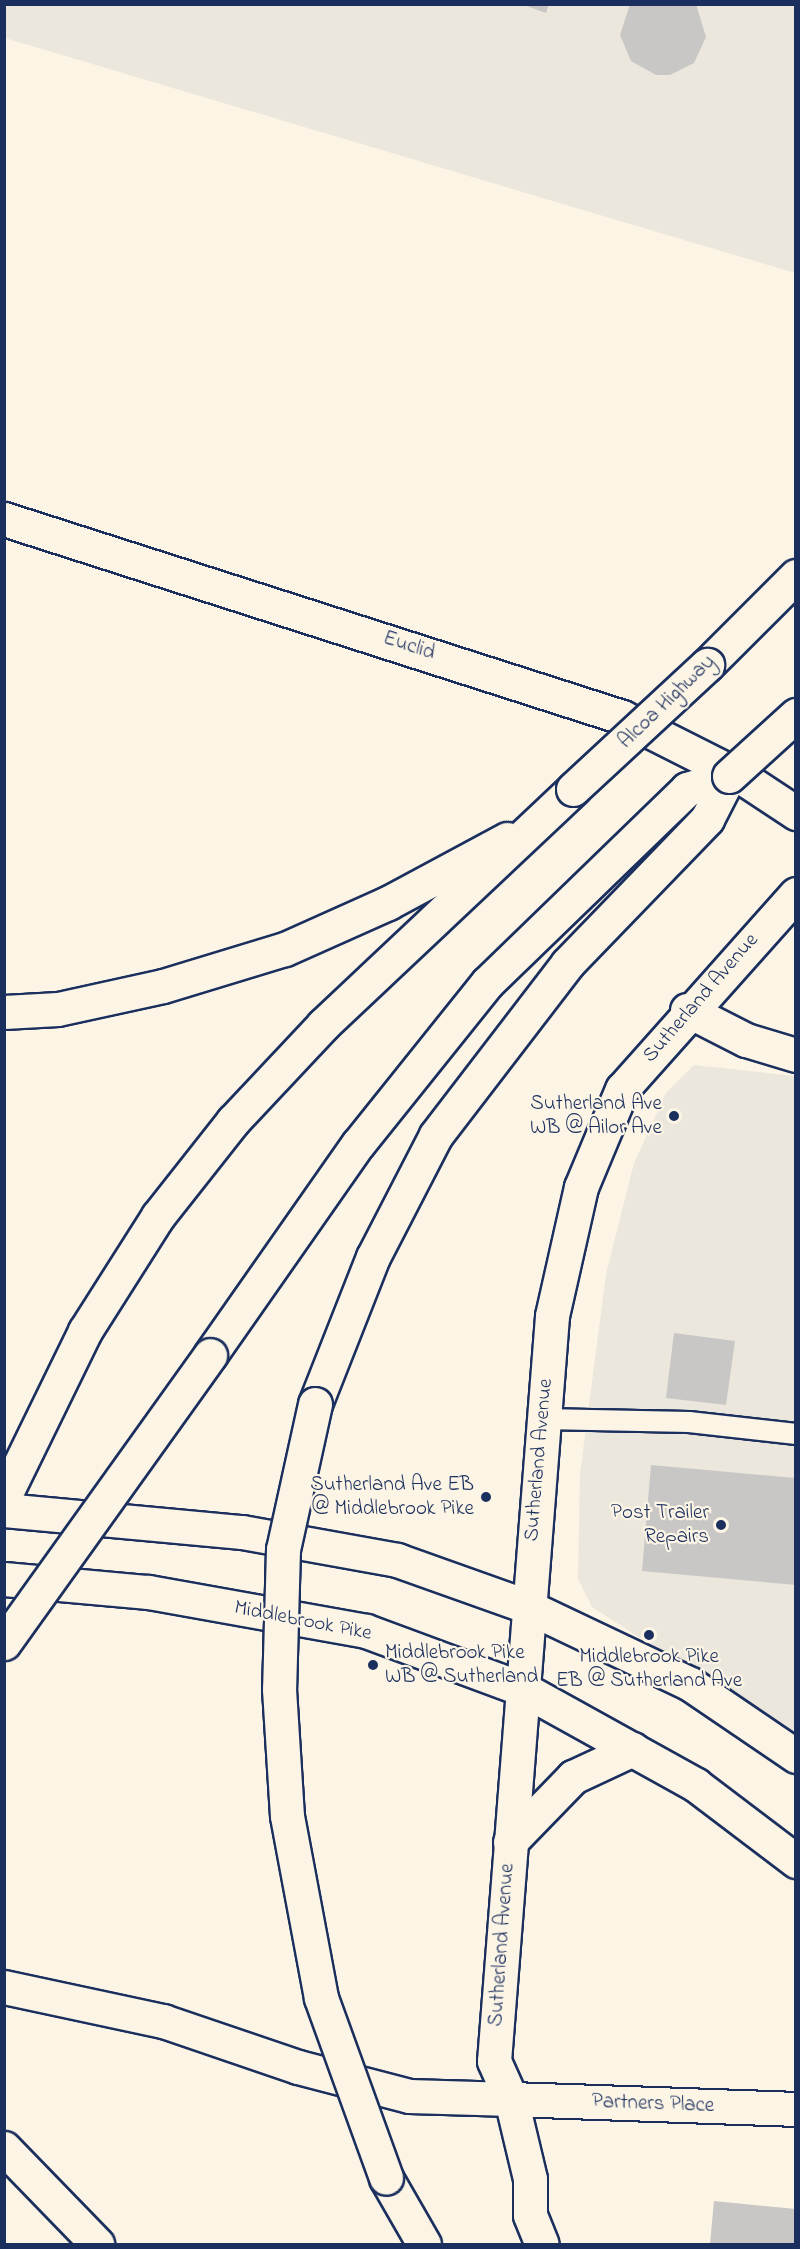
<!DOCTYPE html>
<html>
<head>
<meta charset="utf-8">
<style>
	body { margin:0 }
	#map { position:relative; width:800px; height:2249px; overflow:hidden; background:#fcf5e5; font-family:"Indie Flower",sans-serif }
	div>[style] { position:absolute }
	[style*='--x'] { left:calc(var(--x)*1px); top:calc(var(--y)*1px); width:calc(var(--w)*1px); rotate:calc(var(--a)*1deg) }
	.built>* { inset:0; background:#ece7dc }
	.building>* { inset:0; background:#c8c7c6 }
	.roads { filter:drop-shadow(2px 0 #1b2f5e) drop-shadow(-2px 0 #1b2f5e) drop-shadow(0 2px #1b2f5e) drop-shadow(0 -2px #1b2f5e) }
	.lane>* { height:20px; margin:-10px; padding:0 10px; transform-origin:10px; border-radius:10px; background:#fcf5e5 }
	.street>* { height:33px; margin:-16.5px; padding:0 16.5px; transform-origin:16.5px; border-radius:16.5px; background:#fcf5e5 }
	.secondary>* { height:33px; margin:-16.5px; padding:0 16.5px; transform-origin:16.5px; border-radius:16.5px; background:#fcf5e5 }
	.highway>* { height:33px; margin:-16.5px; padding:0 16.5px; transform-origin:16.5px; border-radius:16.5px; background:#fcf5e5 }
	.bridges { filter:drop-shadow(2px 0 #1b2f5e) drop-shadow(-2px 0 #1b2f5e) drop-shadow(0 2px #1b2f5e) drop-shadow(0 -2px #1b2f5e) }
	.highway-bridge>* { height:33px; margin:-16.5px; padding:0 16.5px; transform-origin:16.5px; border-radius:16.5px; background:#fcf5e5 }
	.dots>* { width:16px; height:16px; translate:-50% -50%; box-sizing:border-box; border:3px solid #fcf5e5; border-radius:50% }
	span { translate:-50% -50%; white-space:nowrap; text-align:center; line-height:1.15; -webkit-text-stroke:4.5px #fcf5e5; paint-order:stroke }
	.street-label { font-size:21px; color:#1b2f5e }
	.poi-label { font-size:21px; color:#1b2f5e }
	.right { translate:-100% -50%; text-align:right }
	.left { translate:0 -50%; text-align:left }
	.frame { position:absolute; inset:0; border:6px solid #1b2f5e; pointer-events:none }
</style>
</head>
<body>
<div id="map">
	<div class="built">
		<div style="clip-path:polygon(4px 5px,795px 5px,795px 273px,5px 38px)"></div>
		<div style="clip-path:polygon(694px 1065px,795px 1076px,795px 1737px,592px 1607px,578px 1579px,580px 1474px,606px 1274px,634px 1163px,666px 1093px)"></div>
	</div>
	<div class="building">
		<div style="clip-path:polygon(521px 4px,549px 4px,546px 13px)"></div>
		<div style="clip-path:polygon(630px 4px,696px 4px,706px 37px,694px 63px,670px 75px,656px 75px,631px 61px,620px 35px)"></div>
		<div style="clip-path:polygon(674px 1333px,735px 1341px,726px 1405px,666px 1398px)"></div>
		<div style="clip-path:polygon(651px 1465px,796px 1478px,796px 1585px,642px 1571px)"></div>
		<div style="clip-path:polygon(714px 2201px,796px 2209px,796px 2244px,710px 2244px)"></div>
	</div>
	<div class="roads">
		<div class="lane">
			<div style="--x:543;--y:1419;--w:146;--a:1.2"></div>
			<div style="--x:689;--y:1422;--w:108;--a:6.4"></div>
		</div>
		<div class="street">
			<div style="--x:4;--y:519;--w:649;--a:17.76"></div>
			<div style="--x:622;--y:717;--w:136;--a:26.8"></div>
			<div style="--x:743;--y:778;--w:64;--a:33.4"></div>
			<div style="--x:687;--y:1010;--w:66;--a:27"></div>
			<div style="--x:746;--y:1040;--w:52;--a:16.7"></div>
		</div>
		<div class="secondary">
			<div style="--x:796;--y:894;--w:261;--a:131.7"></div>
			<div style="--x:622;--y:1089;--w:106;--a:112.7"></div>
			<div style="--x:581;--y:1187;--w:132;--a:102.7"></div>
			<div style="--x:552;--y:1316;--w:747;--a:94.45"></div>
			<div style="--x:494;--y:2061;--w:42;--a:65.9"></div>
			<div style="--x:511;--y:2099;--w:285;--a:2"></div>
			<div style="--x:4;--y:1510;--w:239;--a:5.3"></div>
			<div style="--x:242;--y:1532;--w:158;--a:10.2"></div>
			<div style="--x:397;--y:1560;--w:137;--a:19.6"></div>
			<div style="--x:526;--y:1606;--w:182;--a:25.4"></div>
			<div style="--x:690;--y:1684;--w:128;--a:34.2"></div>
			<div style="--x:4;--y:1579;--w:145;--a:5.2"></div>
			<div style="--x:148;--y:1592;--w:221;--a:10.1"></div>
			<div style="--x:366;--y:1631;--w:167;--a:20.3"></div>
			<div style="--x:523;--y:1689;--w:198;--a:29"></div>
			<div style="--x:696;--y:1785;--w:126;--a:37.2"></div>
			<div style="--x:510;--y:1842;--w:91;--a:-45.9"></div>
			<div style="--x:573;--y:1777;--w:66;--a:-25"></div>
		</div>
		<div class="highway">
			<div style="--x:707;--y:665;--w:126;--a:-45"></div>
			<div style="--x:4;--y:1012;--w:54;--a:-3.2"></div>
			<div style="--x:58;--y:1009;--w:107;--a:-12.4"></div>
			<div style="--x:163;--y:986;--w:127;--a:-16.9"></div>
			<div style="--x:285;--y:949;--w:113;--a:-24.1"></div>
			<div style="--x:388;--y:903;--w:135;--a:-28.3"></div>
			<div style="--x:210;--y:1355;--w:258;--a:-55"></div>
			<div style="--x:358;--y:1144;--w:206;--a:-51.3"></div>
			<div style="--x:487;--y:983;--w:279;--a:-44.1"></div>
			<div style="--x:687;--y:789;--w:44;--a:-17.2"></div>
			<div style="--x:315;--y:1404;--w:158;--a:-68.5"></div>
			<div style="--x:373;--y:1257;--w:137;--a:-62.7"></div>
			<div style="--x:436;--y:1135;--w:215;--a:-52.5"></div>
			<div style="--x:567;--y:964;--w:202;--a:-46"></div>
			<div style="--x:707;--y:819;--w:48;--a:-62.9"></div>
			<div style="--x:4;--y:1497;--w:185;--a:-64"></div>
			<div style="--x:85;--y:1331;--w:136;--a:-57.6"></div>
			<div style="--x:158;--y:1216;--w:121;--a:-51.7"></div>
			<div style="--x:233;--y:1121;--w:132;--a:-46.8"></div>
			<div style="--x:323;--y:1025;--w:344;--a:-43.3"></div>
			<div style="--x:4;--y:1987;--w:163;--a:12.1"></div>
			<div style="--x:163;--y:2021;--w:143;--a:18.8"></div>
			<div style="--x:298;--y:2067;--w:115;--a:14.6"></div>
			<div style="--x:409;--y:2096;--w:102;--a:1.7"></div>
			<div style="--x:511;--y:2099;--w:82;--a:76.6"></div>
			<div style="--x:530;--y:2179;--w:36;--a:90"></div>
			<div style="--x:530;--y:2215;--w:31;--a:68"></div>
			<div style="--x:4;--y:2148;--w:134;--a:45.9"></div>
			<div style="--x:386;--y:2178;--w:76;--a:60.1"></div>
		</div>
	</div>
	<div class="bridges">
		<div class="highway-bridge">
			<div style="--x:729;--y:776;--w:91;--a:-42.3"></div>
			<div style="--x:573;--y:789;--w:183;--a:-42.8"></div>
			<div style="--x:315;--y:1404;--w:148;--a:102.4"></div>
			<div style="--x:283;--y:1549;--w:140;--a:91.6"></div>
			<div style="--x:279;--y:1689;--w:127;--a:86.4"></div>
			<div style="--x:287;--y:1816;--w:185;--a:79.4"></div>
			<div style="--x:321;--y:1998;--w:191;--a:70.1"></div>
			<div style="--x:4;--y:1643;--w:354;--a:-54.4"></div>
		</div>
	</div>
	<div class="dots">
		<div style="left:674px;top:1116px;background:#1b2f5e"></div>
		<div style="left:486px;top:1497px;background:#1b2f5e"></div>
		<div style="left:721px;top:1525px;background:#1b2f5e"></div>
		<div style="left:649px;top:1635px;background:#1b2f5e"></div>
		<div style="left:373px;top:1665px;background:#1b2f5e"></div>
	</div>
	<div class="street-label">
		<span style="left:409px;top:646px;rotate:18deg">Euclid</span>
		<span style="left:667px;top:702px;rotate:-44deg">Alcoa Highway</span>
		<span style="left:701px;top:998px;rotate:-49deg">Sutherland Avenue</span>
		<span style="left:539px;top:1460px;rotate:-85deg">Sutherland Avenue</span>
		<span style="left:303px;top:1621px;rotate:11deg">Middlebrook Pike</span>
		<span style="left:502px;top:1945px;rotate:-86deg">Sutherland Avenue</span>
		<span style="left:653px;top:2104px;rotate:2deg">Partners Place</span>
	</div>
	<div class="poi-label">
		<span class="right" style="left:662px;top:1116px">Sutherland Ave<br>WB @ Ailor Ave</span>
		<span class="right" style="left:474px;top:1497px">Sutherland Ave EB<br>@ Middlebrook Pike</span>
		<span class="right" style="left:709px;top:1525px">Post Trailer<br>Repairs</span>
		<span class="left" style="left:385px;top:1665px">Middlebrook Pike<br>WB @ Sutherland</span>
		<span style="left:649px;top:1669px">Middlebrook Pike<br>EB @ Sutherland Ave</span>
	</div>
	<div class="frame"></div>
</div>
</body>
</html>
